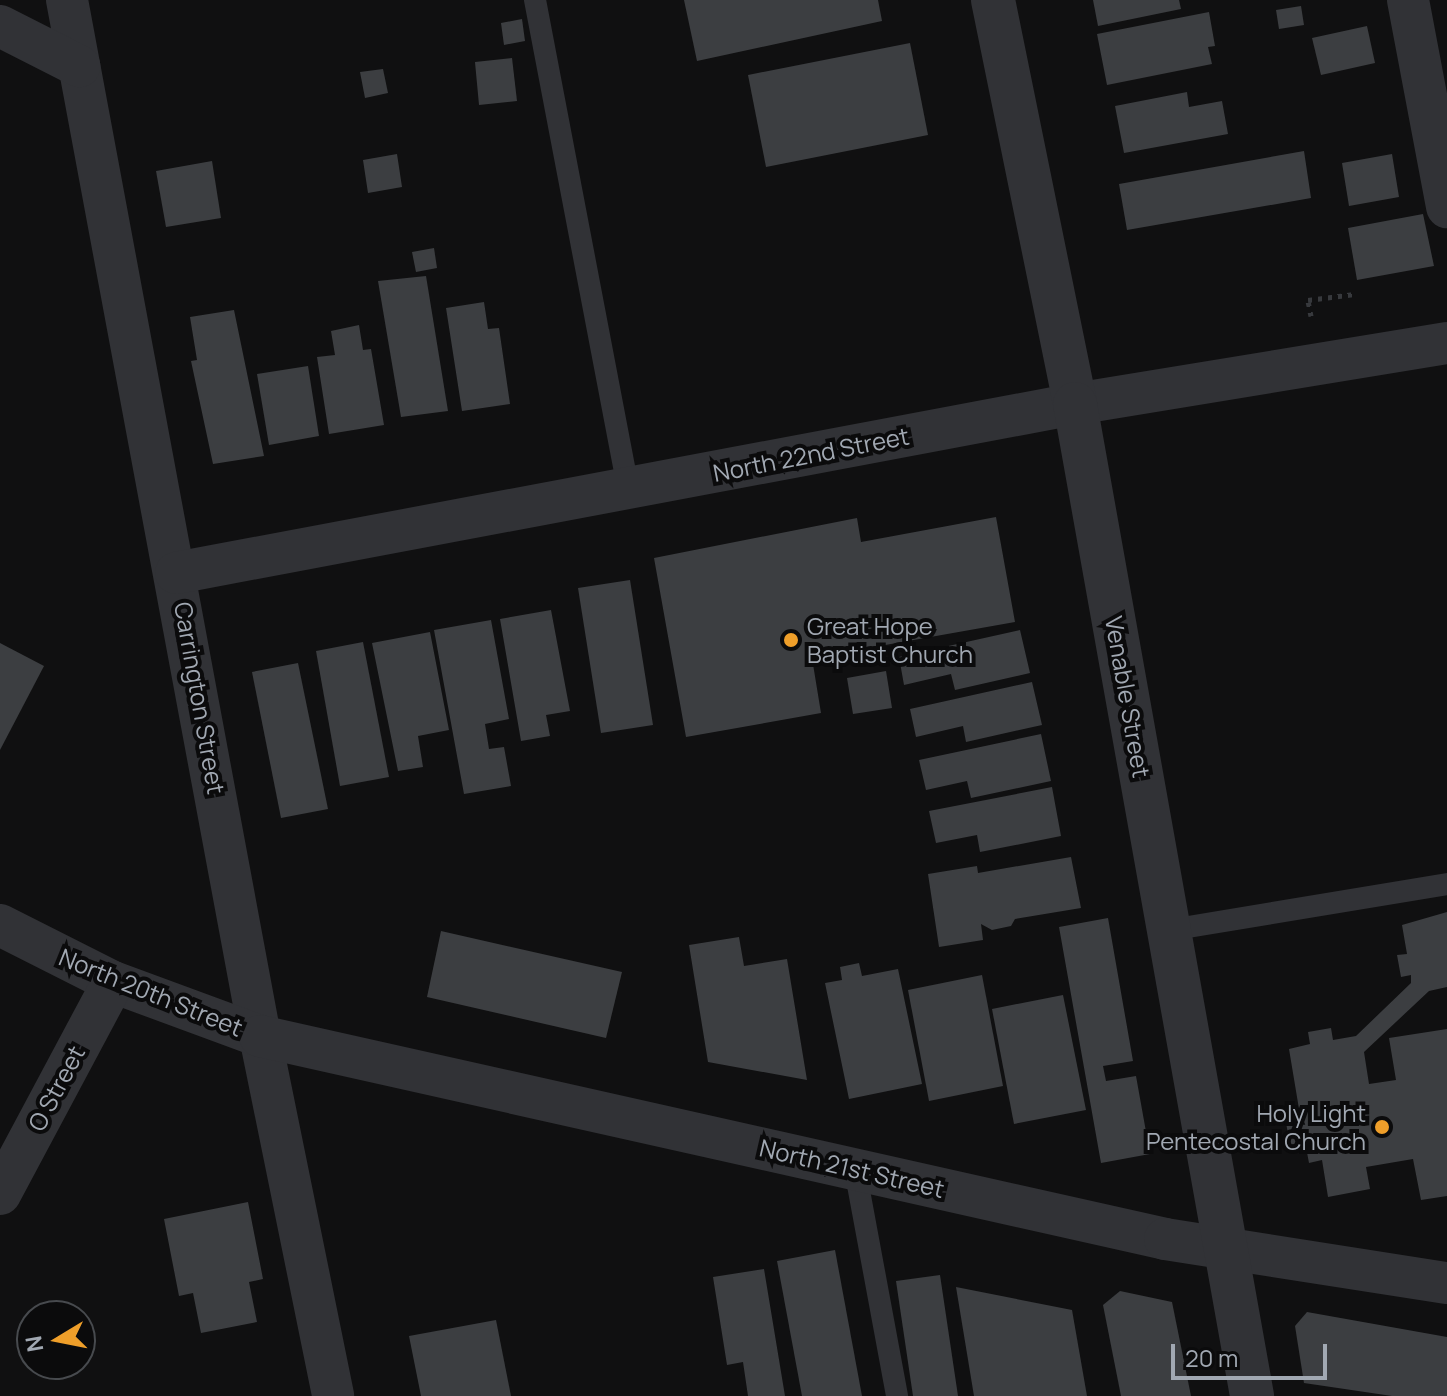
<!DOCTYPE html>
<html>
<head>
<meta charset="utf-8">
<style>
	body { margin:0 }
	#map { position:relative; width:1447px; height:1396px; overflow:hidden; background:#101011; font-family:Manrope,sans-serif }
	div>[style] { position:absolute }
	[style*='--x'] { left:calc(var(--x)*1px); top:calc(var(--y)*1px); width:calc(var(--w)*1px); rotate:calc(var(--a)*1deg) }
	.building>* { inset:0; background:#3c3e41 }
	.path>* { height:5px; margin-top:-2.5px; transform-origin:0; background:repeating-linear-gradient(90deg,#37393d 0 4px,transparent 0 10px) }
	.service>* { height:22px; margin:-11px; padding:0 11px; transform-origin:11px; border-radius:11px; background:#313236 }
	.minor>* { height:42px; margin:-21px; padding:0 21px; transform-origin:21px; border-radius:21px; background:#313236 }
	.tertiary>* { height:44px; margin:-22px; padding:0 22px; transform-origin:22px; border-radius:22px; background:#313236 }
	.dots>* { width:22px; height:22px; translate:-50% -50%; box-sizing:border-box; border:4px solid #0b0b0c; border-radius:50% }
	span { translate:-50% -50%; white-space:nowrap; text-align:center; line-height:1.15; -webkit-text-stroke:8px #0b0b0c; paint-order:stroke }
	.street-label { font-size:24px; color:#a1a8b2 }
	.poi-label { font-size:24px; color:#a1a8b2 }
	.left { translate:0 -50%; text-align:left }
	.right { translate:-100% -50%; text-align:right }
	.north { position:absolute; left:16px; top:1300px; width:80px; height:80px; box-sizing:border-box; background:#0b0b0c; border:2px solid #474a4e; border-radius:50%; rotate:260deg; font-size:22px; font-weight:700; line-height:32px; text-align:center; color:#a1a8b2 }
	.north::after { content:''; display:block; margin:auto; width:28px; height:36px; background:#ef9f2a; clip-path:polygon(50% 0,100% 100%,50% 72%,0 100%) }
	.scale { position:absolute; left:1171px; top:1344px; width:156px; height:36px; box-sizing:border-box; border:4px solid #a1a8b2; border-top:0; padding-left:10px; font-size:24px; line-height:28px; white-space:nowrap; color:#a1a8b2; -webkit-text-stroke:6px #0b0b0c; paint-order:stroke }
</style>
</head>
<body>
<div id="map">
	<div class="building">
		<div style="clip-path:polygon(684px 0,878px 0,882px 21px,697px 61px)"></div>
		<div style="clip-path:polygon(1093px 0,1179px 0,1181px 9px,1098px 26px)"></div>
		<div style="clip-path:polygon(1301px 6px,1304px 25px,1279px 29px,1276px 10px)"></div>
		<div style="clip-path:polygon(1209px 12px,1215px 46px,1208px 47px,1212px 64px,1107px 85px,1097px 34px)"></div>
		<div style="clip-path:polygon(522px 19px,525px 41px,504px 45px,501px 23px)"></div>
		<div style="clip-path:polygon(1367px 26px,1375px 63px,1321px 75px,1312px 38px)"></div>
		<div style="clip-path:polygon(910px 43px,928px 135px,766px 167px,748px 75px)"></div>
		<div style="clip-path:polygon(512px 58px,517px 101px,479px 105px,475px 62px)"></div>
		<div style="clip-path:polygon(383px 69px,388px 93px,365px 98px,360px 72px)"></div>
		<div style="clip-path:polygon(1187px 92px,1189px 107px,1222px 101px,1228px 134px,1124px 153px,1115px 106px)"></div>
		<div style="clip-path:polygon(1304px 151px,1311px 198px,1127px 230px,1119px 184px)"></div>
		<div style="clip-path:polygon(397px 154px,402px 187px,368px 193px,363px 160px)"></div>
		<div style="clip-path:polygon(1392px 154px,1399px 197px,1349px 206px,1342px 163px)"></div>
		<div style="clip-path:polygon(212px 161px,221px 218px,166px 227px,156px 171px)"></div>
		<div style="clip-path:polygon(1423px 214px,1434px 266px,1357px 280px,1348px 228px)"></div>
		<div style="clip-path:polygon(434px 248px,437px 268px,416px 272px,412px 252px)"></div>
		<div style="clip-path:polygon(426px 276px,448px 411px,401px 417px,378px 281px)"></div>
		<div style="clip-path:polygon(484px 302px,488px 329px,499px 328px,510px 404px,462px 411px,446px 308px)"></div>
		<div style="clip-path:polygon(234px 310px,264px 456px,213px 464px,191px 361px,197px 360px,190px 317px)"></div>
		<div style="clip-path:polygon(359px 325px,363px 350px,371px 349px,384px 425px,329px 434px,317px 357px,335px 355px,331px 331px)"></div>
		<div style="clip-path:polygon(308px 366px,319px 436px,269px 445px,257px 374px)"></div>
		<div style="clip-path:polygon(996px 517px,1015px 622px,812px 658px,821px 713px,686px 737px,654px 558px,857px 518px,861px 542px)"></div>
		<div style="clip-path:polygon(630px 580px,653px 725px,601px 733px,578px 588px)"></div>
		<div style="clip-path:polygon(551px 610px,570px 711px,546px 715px,550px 736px,521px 741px,500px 619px)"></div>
		<div style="clip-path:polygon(491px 620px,509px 719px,485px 724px,489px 749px,504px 747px,511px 786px,464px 794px,434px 630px)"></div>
		<div style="clip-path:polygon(1020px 630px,1030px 673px,955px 690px,951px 674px,904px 685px,899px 657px)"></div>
		<div style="clip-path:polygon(430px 632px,449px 730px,418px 736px,423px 767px,398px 771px,372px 643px)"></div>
		<div style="clip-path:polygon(363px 642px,389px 777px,340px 786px,316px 651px)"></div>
		<div style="clip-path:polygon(0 643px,44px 666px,0 750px)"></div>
		<div style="clip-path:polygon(298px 663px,328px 809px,281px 818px,252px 672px)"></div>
		<div style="clip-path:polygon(886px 671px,892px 708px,853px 714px,847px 678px)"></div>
		<div style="clip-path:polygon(1032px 682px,1042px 725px,966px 742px,963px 726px,916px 737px,910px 709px)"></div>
		<div style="clip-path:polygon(1041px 734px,1051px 781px,971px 798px,967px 781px,926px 790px,919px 760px)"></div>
		<div style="clip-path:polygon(1052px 787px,1061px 836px,980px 852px,977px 835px,936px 843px,929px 811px)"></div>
		<div style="clip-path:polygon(1071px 857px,1081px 908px,1015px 919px,1011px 926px,992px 930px,981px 924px,983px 940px,939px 947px,928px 874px,977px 866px,978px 873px)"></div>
		<div style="clip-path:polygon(1447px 912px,1447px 987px,1429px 991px,1364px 1052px,1369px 1084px,1396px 1080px,1389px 1038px,1447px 1029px,1447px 1196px,1421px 1200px,1413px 1159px,1366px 1167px,1370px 1189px,1328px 1197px,1322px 1160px,1309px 1163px,1305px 1142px,1290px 1145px,1285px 1117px,1300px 1115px,1289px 1049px,1310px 1044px,1308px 1032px,1331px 1028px,1333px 1040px,1356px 1036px,1411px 983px,1411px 975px,1401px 977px,1397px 955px,1407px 954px,1402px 925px)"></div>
		<div style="clip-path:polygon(1108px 918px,1133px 1061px,1103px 1066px,1106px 1081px,1136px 1076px,1150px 1154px,1101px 1163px,1059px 927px)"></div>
		<div style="clip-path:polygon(441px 931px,622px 972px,606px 1038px,427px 997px)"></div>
		<div style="clip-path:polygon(739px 937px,744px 966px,787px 959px,807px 1080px,708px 1062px,689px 945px)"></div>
		<div style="clip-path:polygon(859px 963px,862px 976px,898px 969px,922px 1084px,849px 1099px,825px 983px,842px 980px,840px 967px)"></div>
		<div style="clip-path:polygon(982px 975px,1003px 1086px,929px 1101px,908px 990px)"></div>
		<div style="clip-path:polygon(1063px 995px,1086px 1110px,1014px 1124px,992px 1009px)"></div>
		<div style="clip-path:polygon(248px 1202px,263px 1279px,249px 1282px,257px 1322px,201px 1333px,193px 1293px,179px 1296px,164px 1219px)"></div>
		<div style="clip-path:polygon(835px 1250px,862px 1396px,802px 1396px,777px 1261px)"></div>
		<div style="clip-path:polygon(764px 1269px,785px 1396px,748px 1396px,743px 1362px,727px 1365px,713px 1277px)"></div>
		<div style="clip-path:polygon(940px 1275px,958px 1396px,913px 1396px,896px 1281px)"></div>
		<div style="clip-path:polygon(956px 1287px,1072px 1310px,1087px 1396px,974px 1396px)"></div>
		<div style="clip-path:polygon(1120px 1291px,1172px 1302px,1191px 1396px,1121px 1396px,1103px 1305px)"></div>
		<div style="clip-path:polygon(1307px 1312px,1447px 1337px,1447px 1396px,1392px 1396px,1304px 1383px,1295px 1326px)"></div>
		<div style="clip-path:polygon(496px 1320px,511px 1396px,421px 1396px,409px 1336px)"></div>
	</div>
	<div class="path">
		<div style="--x:1311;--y:316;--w:16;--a:-101"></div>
		<div style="--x:1308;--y:300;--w:47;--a:-7.3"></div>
	</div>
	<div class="service">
		<div style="--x:535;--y:0;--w:497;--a:79.2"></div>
		<div style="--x:1170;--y:930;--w:281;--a:-9.4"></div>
		<div style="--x:855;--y:1169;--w:231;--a:79.5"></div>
	</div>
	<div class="minor">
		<div style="--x:67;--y:0;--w:1054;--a:79.45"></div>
		<div style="--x:260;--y:1036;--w:367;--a:78.5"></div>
		<div style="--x:1408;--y:0;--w:211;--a:79.3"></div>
		<div style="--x:0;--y:26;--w:89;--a:26.9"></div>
		<div style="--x:176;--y:573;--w:915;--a:-10.65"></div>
		<div style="--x:1075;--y:404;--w:377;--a:-9.3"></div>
		<div style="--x:0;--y:925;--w:127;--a:26.8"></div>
		<div style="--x:113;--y:982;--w:157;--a:20.2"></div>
		<div style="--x:260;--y:1036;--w:927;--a:12.64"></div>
		<div style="--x:1165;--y:1239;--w:285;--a:8.9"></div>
		<div style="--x:0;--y:1194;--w:240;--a:-61.9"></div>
	</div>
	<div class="tertiary">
		<div style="--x:993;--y:0;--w:412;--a:78.5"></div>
		<div style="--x:1075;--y:404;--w:1008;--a:79.88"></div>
	</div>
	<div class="dots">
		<div style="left:791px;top:640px;background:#ef9f2a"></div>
		<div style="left:1382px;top:1127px;background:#ef9f2a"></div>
	</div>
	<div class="street-label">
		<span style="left:811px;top:454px;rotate:-11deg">North 22nd Street</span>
		<span style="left:1128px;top:697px;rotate:80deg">Venable Street</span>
		<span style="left:200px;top:698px;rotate:80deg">Carrington Street</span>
		<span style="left:151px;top:992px;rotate:22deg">North 20th Street</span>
		<span style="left:56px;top:1088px;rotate:-62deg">O Street</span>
		<span style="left:852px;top:1168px;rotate:13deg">North 21st Street</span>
	</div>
	<div class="poi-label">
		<span class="left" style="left:807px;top:640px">Great Hope<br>Baptist Church</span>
		<span class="right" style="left:1366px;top:1127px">Holy Light<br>Pentecostal Church</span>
	</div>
	<div class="north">N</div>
	<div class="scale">20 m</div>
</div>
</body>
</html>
